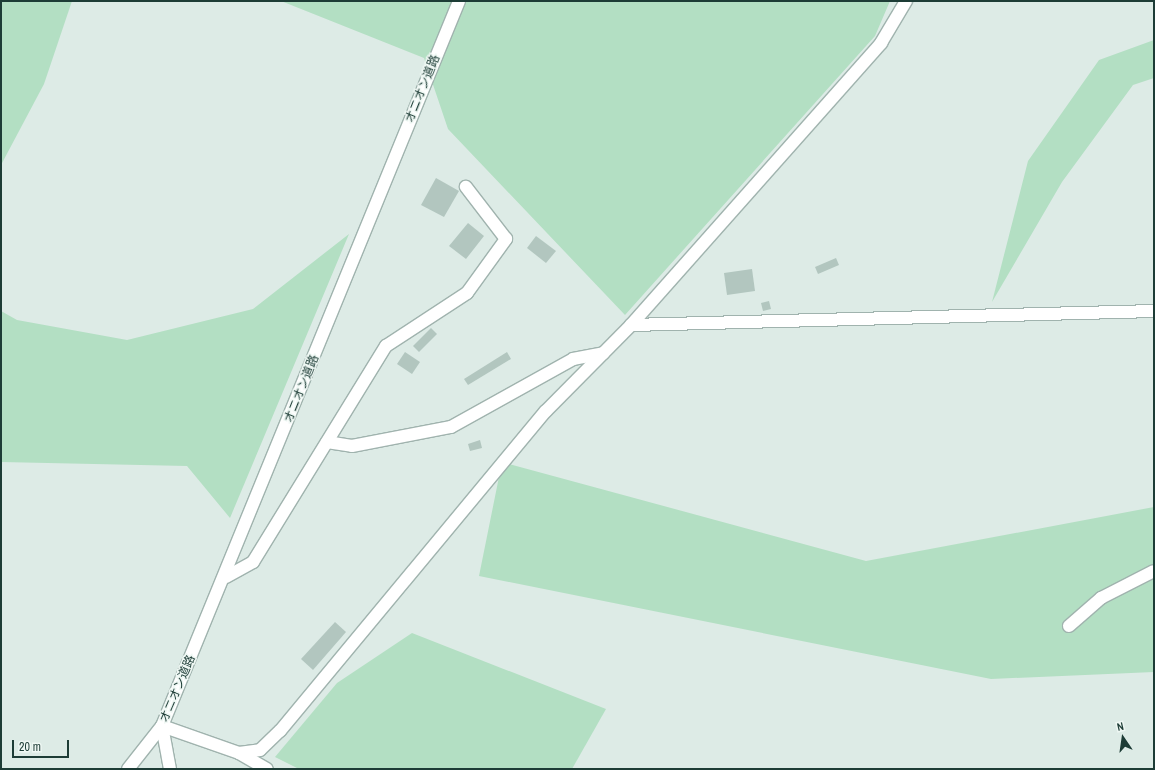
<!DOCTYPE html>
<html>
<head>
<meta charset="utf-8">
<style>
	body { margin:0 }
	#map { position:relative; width:1155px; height:770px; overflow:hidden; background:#ddebe6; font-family:"Archivo Narrow","Noto Sans JP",sans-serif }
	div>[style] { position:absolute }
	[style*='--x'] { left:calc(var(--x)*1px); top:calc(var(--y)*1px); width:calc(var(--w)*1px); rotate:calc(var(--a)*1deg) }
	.green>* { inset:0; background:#b3dfc3 }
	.building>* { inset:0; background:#b2c6bf }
	.roads { filter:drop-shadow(1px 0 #a0b3ae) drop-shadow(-1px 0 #a0b3ae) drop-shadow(0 1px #a0b3ae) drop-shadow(0 -1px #a0b3ae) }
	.minor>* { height:12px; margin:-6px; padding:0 6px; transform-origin:6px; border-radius:6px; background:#fff }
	span { translate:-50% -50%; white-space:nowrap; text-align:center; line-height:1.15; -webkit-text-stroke:3px #eef7f3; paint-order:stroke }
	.street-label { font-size:12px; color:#1d3c36 }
	.frame { position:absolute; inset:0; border:2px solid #1d3c36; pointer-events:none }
	.north { position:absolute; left:1103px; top:718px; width:40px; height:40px; -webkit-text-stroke:3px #eef7f3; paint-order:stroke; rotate:347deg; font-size:11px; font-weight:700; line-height:16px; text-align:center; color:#1d3c36 }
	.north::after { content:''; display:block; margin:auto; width:14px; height:18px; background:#1d3c36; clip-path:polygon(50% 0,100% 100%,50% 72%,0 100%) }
	.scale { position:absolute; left:12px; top:740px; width:57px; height:18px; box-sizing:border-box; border:2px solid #1d3c36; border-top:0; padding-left:5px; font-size:12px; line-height:14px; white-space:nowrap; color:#1d3c36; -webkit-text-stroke:3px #eef7f3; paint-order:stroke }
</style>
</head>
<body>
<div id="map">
	<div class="green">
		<div style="clip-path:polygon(1px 1px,72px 1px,44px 84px,1px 165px)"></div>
		<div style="clip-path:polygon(281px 1px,890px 1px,875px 36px,625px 315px,448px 129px,424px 58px)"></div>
		<div style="clip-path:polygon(1154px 40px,1154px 78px,1133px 85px,1062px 182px,992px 302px,1028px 161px,1099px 60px)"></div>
		<div style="clip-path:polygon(349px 234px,230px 518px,187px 466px,1px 462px,1px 311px,17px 320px,127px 340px,253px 309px)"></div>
		<div style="clip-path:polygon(502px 462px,866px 561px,1154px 507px,1154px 672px,991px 679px,479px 576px)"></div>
		<div style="clip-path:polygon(412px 633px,606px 709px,572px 769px,299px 769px,275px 757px,337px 683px)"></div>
	</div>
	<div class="building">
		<div style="clip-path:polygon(436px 178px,459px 191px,444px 217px,421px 205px)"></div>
		<div style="clip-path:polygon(468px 223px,484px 236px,466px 259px,449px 246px)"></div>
		<div style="clip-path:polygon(536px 236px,556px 251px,546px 263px,527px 248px)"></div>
		<div style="clip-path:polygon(836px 258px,839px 265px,818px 274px,815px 267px)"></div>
		<div style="clip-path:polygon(752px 269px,755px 291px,727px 295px,724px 273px)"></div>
		<div style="clip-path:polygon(769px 301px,771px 309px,763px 311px,761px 303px)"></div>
		<div style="clip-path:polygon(431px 328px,437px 334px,419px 352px,413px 346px)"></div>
		<div style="clip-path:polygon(405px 352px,420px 362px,412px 374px,397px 364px)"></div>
		<div style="clip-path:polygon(507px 352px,511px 359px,468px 385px,464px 379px)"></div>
		<div style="clip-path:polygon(480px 440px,482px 448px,470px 451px,468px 444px)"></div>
		<div style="clip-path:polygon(335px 622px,346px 632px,313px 670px,301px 659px)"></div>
	</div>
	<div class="roads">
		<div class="minor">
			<div style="--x:631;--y:325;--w:523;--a:-1.53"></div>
			<div style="--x:327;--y:442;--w:25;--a:9"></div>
			<div style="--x:352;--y:446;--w:101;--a:-10.9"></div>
			<div style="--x:451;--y:427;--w:140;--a:-29.1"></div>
			<div style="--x:573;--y:359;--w:31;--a:-11"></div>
			<div style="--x:226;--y:577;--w:31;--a:-29"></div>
			<div style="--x:253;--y:562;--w:254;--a:-58.4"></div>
			<div style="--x:386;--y:346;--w:97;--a:-33.2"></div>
			<div style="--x:467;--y:293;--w:67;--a:-54.2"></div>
			<div style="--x:506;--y:239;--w:66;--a:-127.6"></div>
			<div style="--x:1069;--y:626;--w:43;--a:-41.2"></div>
			<div style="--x:1101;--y:598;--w:59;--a:-27"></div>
			<div style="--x:162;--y:726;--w:82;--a:19.3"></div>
			<div style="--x:239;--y:753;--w:32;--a:30"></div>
			<div style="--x:162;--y:726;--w:44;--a:79.5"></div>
			<div style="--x:239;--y:753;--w:21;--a:-8"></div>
			<div style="--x:260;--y:750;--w:28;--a:-44"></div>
			<div style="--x:280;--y:731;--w:416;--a:-50.3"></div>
			<div style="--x:546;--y:411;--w:121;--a:-45.3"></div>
			<div style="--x:631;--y:325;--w:377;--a:-48.4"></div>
			<div style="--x:881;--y:43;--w:49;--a:-59.2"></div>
			<div style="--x:128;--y:769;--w:55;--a:-51.7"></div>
			<div style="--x:162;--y:726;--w:783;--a:-67.72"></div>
		</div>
	</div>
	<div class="street-label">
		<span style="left:423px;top:89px;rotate:-68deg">オニオン道路</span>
		<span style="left:302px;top:389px;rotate:-68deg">オニオン道路</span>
		<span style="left:178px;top:689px;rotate:-67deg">オニオン道路</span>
	</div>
	<div class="frame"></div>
	<div class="north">N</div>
	<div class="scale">20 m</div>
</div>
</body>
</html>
